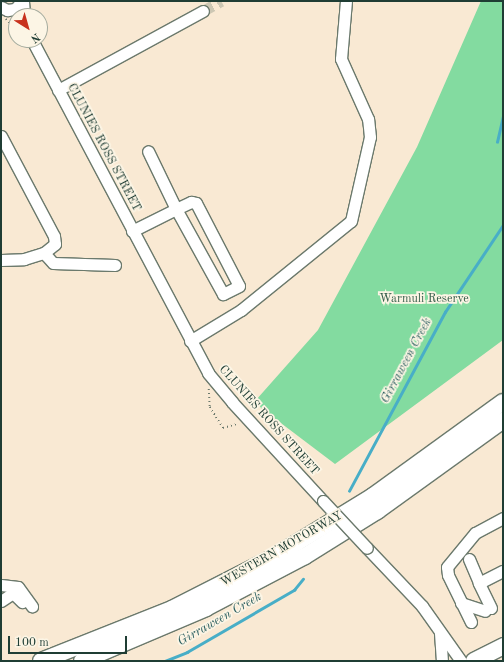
<!DOCTYPE html>
<html>
<head>
<meta charset="utf-8">
<style>
	body { margin:0 }
	#map { position:relative; width:504px; height:662px; overflow:hidden; background:#f9e9d3; font-family:"Old Standard TT",serif }
	div>[style] { position:absolute }
	[style*='--x'] { left:calc(var(--x)*1px); top:calc(var(--y)*1px); width:calc(var(--w)*1px); rotate:calc(var(--a)*1deg) }
	.green>* { inset:0; background:#83dba0 }
	.stream>* { height:2.5px; margin:-1.25px; padding:0 1.25px; transform-origin:1.25px; border-radius:1.25px; background:#48aec7 }
	.minor-tunnel>* { height:11px; margin-top:-5.5px; transform-origin:0; background:repeating-linear-gradient(90deg,#cdc7b3 0 11px,transparent 0 16.5px) }
	.path>* { height:1.5px; margin-top:-0.75px; transform-origin:0; background:repeating-linear-gradient(90deg,#6b796c 0 1px,transparent 0 4px) }
	.roads { filter:drop-shadow(1px 0 #6b796c) drop-shadow(-1px 0 #6b796c) drop-shadow(0 1px #6b796c) drop-shadow(0 -1px #6b796c) }
	.minor>* { height:11px; margin:-5.5px; padding:0 5.5px; transform-origin:5.5px; border-radius:5.5px; background:#fff }
	.highway>* { height:16px; margin:-8px; padding:0 8px; transform-origin:8px; border-radius:8px; background:#fff }
	.bridges { filter:drop-shadow(1px 0 #6b796c) drop-shadow(-1px 0 #6b796c) drop-shadow(0 1px #6b796c) drop-shadow(0 -1px #6b796c) }
	.minor-bridge>* { height:11px; margin:-5.5px; padding:0 5.5px; transform-origin:5.5px; border-radius:5.5px; background:#fff }
	span { translate:-50% -50%; white-space:nowrap; text-align:center; line-height:1.15; -webkit-text-stroke:3.5px #fcf5e5; paint-order:stroke }
	.street-label { font-size:12px; color:#1f3d34 }
	.park-label { font-size:12px; color:#335d4a }
	.water-label { font-size:13px; color:#2b5f60; font-style:italic }
	.frame { position:absolute; inset:0; border:2px solid #1f3d34; pointer-events:none }
	.north { position:absolute; left:8px; top:8px; width:40px; height:40px; box-sizing:border-box; background:#fcf5e5; border:1px solid #a4ab9e; border-radius:50%; rotate:143deg; font-size:11px; font-weight:700; line-height:16px; text-align:center; color:#1f3d34 }
	.north::after { content:''; display:block; margin:auto; width:14px; height:18px; background:#c8321e; clip-path:polygon(50% 0,100% 100%,50% 72%,0 100%) }
	.scale { position:absolute; left:8px; top:636px; width:119px; height:18px; box-sizing:border-box; border:2px solid #1f3d34; border-top:0; padding-left:5px; font-size:12px; line-height:14px; white-space:nowrap; color:#1f3d34; -webkit-text-stroke:3px #fcf5e5; paint-order:stroke }
</style>
</head>
<body>
<div id="map">
	<div class="green">
		<div style="clip-path:polygon(481px 1px,503px 1px,503px 340px,335px 464px,261px 408px,256px 400px,318px 330px,417px 147px)"></div>
	</div>
	<div class="stream">
		<div style="--x:497;--y:142;--w:28;--a:-77"></div>
		<div style="--x:349;--y:491;--w:203;--a:-61.8"></div>
		<div style="--x:445;--y:312;--w:105;--a:-56.3"></div>
		<div style="--x:165;--y:661;--w:24;--a:-22"></div>
		<div style="--x:187;--y:652;--w:124;--a:-30.1"></div>
		<div style="--x:294;--y:590;--w:14;--a:-51"></div>
	</div>
	<div class="minor-tunnel">
		<div style="--x:203;--y:11;--w:21;--a:-29"></div>
	</div>
	<div class="path">
		<div style="--x:6;--y:19;--w:15;--a:48"></div>
		<div style="--x:209;--y:389;--w:18;--a:87"></div>
		<div style="--x:210;--y:407;--w:25;--a:58"></div>
		<div style="--x:223;--y:428;--w:15;--a:-16"></div>
	</div>
	<div class="roads">
		<div class="minor">
			<div style="--x:23;--y:1;--w:15;--a:86"></div>
			<div style="--x:1;--y:7;--w:7;--a:27"></div>
			<div style="--x:7;--y:10;--w:8;--a:-7"></div>
			<div style="--x:15;--y:9;--w:11;--a:-49"></div>
			<div style="--x:32;--y:40;--w:377;--a:62.1"></div>
			<div style="--x:208;--y:373;--w:38;--a:50"></div>
			<div style="--x:232;--y:402;--w:134;--a:47.4"></div>
			<div style="--x:58;--y:90;--w:165;--a:-28.6"></div>
			<div style="--x:1;--y:136;--w:113;--a:62.1"></div>
			<div style="--x:54;--y:236;--w:8;--a:83"></div>
			<div style="--x:55;--y:244;--w:14;--a:141"></div>
			<div style="--x:132;--y:231;--w:49;--a:-26.6"></div>
			<div style="--x:176;--y:209;--w:17;--a:-25"></div>
			<div style="--x:191;--y:202;--w:5;--a:11"></div>
			<div style="--x:196;--y:203;--w:93;--a:62.6"></div>
			<div style="--x:239;--y:286;--w:18;--a:153"></div>
			<div style="--x:223;--y:294;--w:97;--a:-118.9"></div>
			<div style="--x:176;--y:209;--w:64;--a:-115.8"></div>
			<div style="--x:1;--y:260;--w:23;--a:-2"></div>
			<div style="--x:24;--y:259;--w:21;--a:-17"></div>
			<div style="--x:44;--y:253;--w:13;--a:48"></div>
			<div style="--x:53;--y:263;--w:62;--a:1.8"></div>
			<div style="--x:190;--y:341;--w:60;--a:-31.3"></div>
			<div style="--x:241;--y:310;--w:141;--a:-39"></div>
			<div style="--x:351;--y:221;--w:86;--a:-77.3"></div>
			<div style="--x:370;--y:137;--w:18;--a:-96"></div>
			<div style="--x:368;--y:119;--w:66;--a:-114.2"></div>
			<div style="--x:341;--y:59;--w:58;--a:-85.1"></div>
			<div style="--x:367;--y:548;--w:80;--a:46.5"></div>
			<div style="--x:422;--y:606;--w:67;--a:54.7"></div>
			<div style="--x:469;--y:559;--w:26;--a:67"></div>
			<div style="--x:1;--y:585;--w:17;--a:7"></div>
			<div style="--x:18;--y:587;--w:24;--a:54"></div>
			<div style="--x:1;--y:601;--w:14;--a:-34"></div>
			<div style="--x:13;--y:593;--w:13;--a:45"></div>
			<div style="--x:461;--y:603;--w:25;--a:18"></div>
			<div style="--x:491;--y:608;--w:28;--a:-116"></div>
			<div style="--x:479;--y:583;--w:27;--a:-27"></div>
			<div style="--x:471;--y:622;--w:52;--a:-116.1"></div>
			<div style="--x:448;--y:575;--w:8;--a:-97"></div>
			<div style="--x:447;--y:567;--w:44;--a:-50.5"></div>
			<div style="--x:475;--y:533;--w:32;--a:-28"></div>
			<div style="--x:440;--y:633;--w:28;--a:86"></div>
		</div>
		<div class="highway">
			<div style="--x:41;--y:661;--w:141;--a:-21.7"></div>
			<div style="--x:172;--y:609;--w:112;--a:-27"></div>
			<div style="--x:272;--y:558;--w:119;--a:-31.5"></div>
			<div style="--x:373;--y:496;--w:160;--a:-35.9"></div>
			<div style="--x:82;--y:661;--w:135;--a:-23.1"></div>
			<div style="--x:206;--y:608;--w:112;--a:-27.7"></div>
			<div style="--x:305;--y:556;--w:85;--a:-32"></div>
			<div style="--x:377;--y:511;--w:155;--a:-35.8"></div>
			<div style="--x:474;--y:661;--w:33;--a:-27"></div>
		</div>
	</div>
	<div class="bridges">
		<div class="minor-bridge">
			<div style="--x:323;--y:501;--w:64;--a:46.9"></div>
		</div>
	</div>
	<div class="street-label">
		<span style="left:103px;top:148px;rotate:62deg">CLUNIES ROSS STREET</span>
		<span style="left:268px;top:421px;rotate:48deg">CLUNIES ROSS STREET</span>
		<span style="left:282px;top:550px;rotate:-30deg">WESTERN MOTORWAY</span>
	</div>
	<div class="park-label">
		<span style="left:424px;top:300px">Warmuli Reserve</span>
	</div>
	<div class="water-label">
		<span style="left:407px;top:361px;rotate:-62deg">Girraween Creek</span>
		<span style="left:220px;top:620px;rotate:-30deg">Girraween Creek</span>
	</div>
	<div class="frame"></div>
	<div class="north">N</div>
	<div class="scale">100 m</div>
</div>
</body>
</html>
